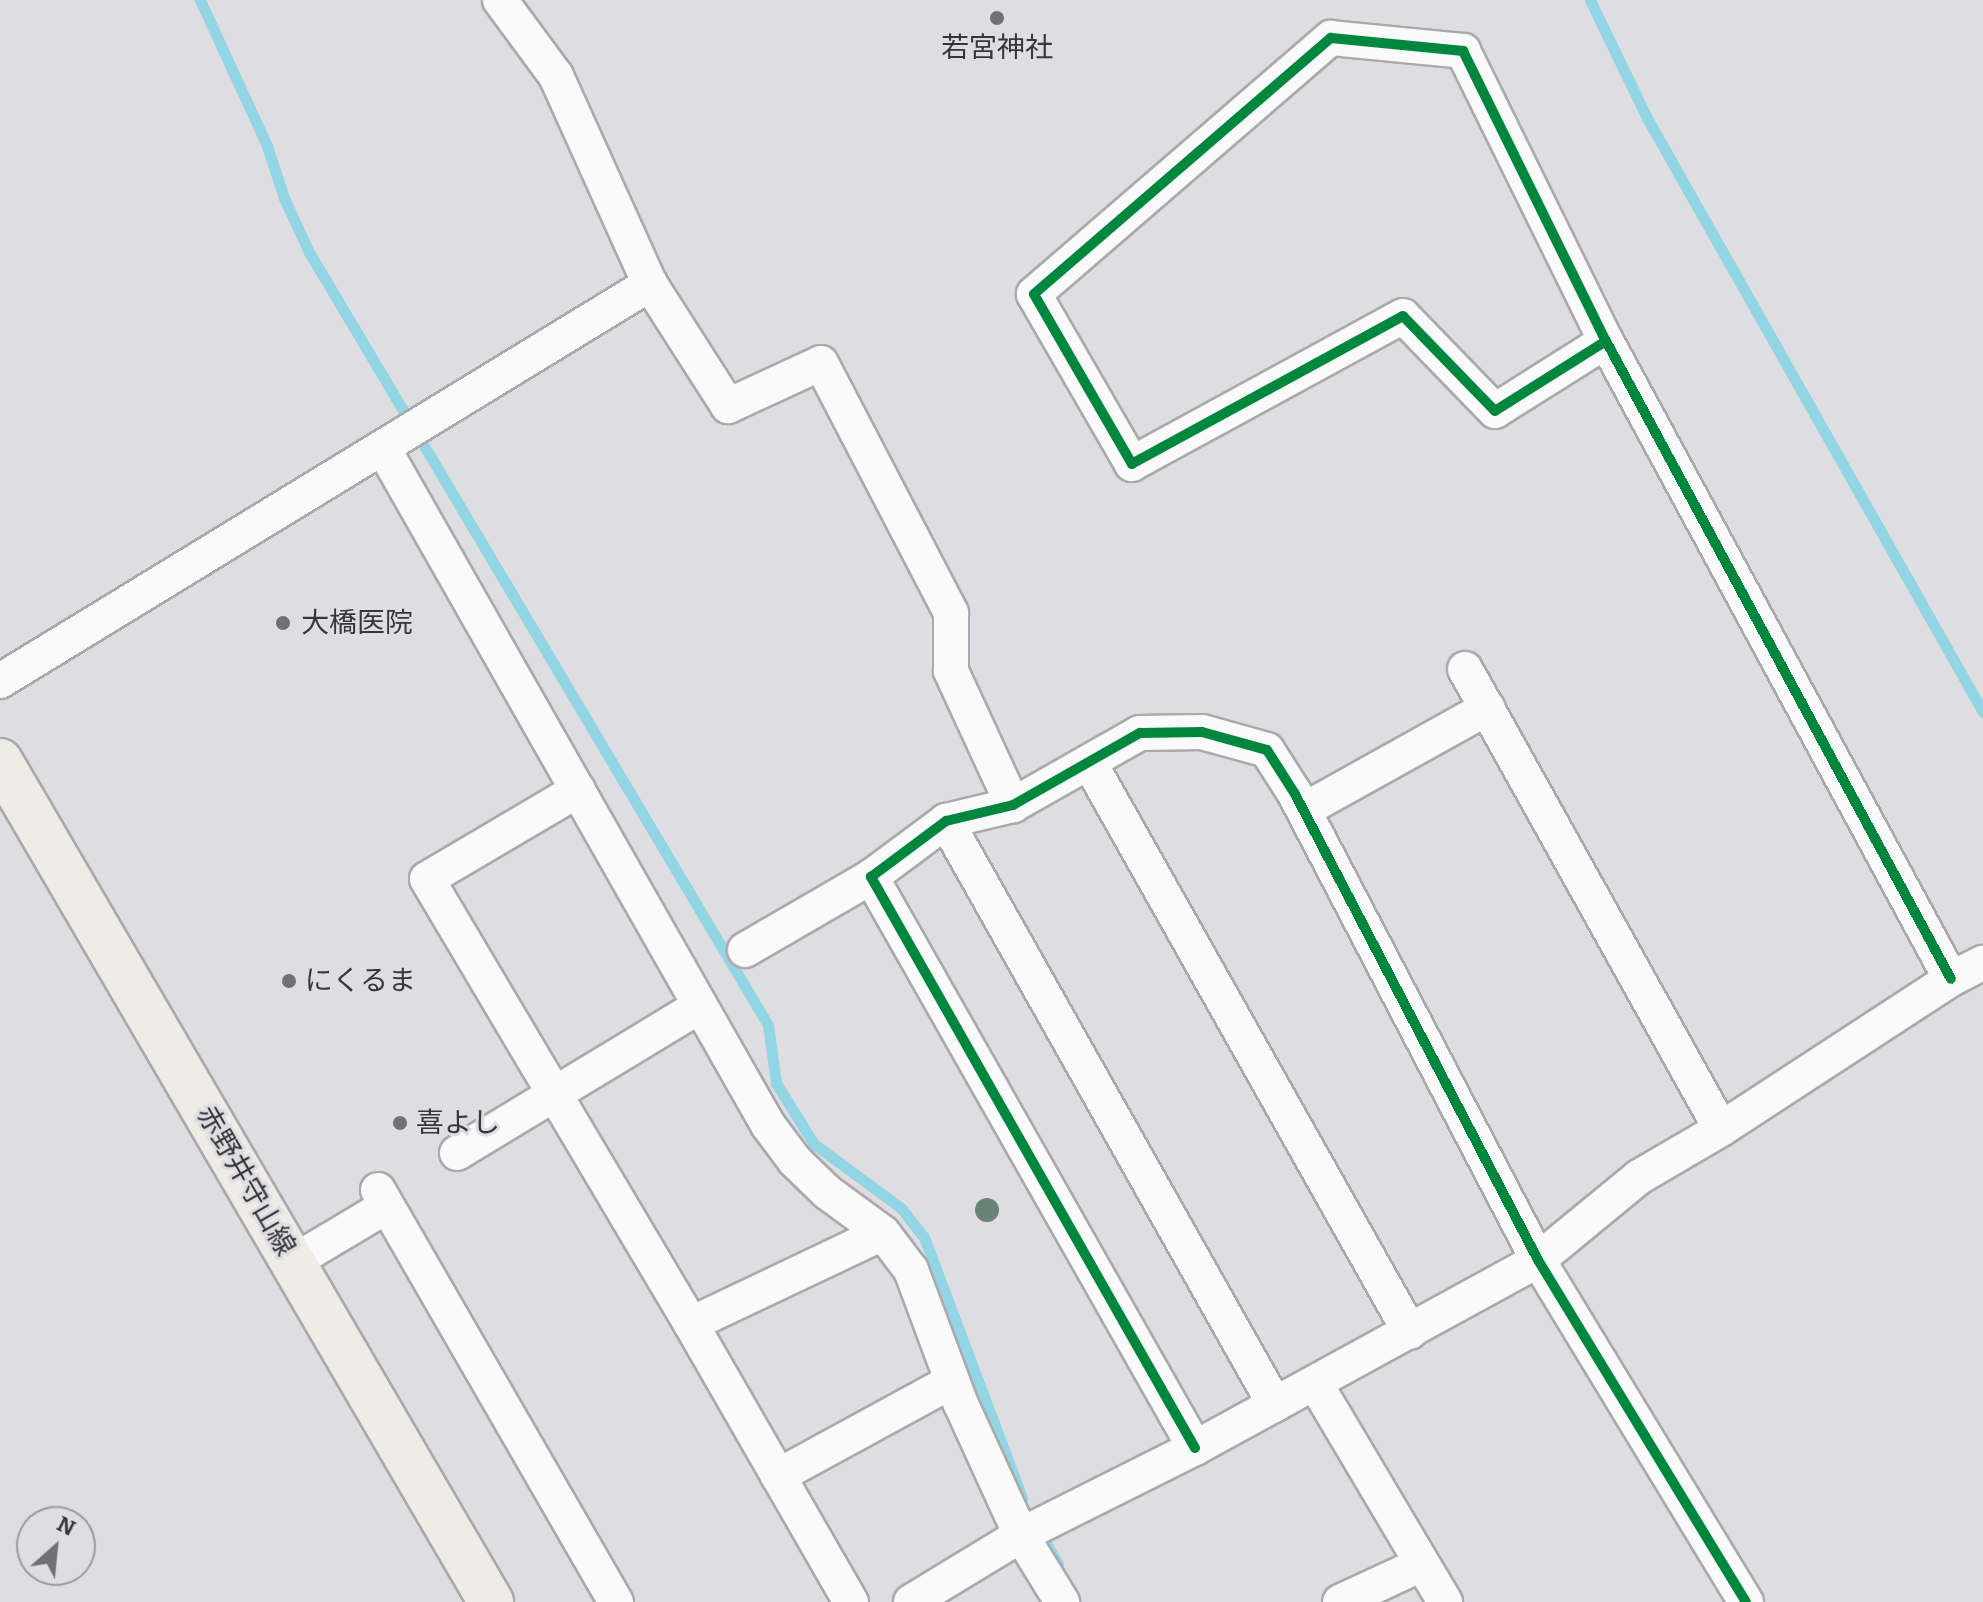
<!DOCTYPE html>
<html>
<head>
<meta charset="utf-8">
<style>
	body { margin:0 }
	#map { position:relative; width:1983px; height:1602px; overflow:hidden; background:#dedee2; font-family:Bitter,"Noto Sans JP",serif }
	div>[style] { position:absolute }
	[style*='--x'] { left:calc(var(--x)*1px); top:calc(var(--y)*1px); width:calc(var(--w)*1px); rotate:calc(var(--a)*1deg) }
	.stream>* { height:11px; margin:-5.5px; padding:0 5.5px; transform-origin:5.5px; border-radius:5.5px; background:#92d5e4 }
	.roads { filter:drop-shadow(2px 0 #aaaaad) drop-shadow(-2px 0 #aaaaad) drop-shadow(0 2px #aaaaad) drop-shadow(0 -2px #aaaaad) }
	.minor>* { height:34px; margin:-17px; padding:0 17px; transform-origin:17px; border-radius:17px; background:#fafafb }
	.major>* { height:44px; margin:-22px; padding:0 22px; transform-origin:22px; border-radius:22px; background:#efebe5 }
	.cycleway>* { height:10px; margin:-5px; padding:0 5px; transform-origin:5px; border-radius:5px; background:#00873e }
	.trees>* { width:24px; height:24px; margin:-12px; border-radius:50%; background:#678475 }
	.dots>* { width:22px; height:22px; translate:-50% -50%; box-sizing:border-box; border:4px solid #dddde3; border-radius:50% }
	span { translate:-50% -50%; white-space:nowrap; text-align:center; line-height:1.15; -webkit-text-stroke:6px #dddde3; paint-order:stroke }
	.poi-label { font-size:28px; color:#373739 }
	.left { translate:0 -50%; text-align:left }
	.street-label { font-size:28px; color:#373739 }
	.north { position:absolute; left:16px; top:1506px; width:80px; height:80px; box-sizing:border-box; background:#dddde3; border:2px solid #9b9b9f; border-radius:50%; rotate:27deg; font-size:22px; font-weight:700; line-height:32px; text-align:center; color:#373739 }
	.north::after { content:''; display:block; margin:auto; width:28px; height:36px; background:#717174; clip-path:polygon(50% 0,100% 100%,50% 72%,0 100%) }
</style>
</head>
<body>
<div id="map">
	<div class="stream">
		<div style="--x:200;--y:0;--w:161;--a:65.3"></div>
		<div style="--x:267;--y:146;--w:55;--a:71.9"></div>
		<div style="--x:284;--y:198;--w:60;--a:65.2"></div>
		<div style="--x:309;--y:252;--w:899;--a:59.3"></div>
		<div style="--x:768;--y:1025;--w:59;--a:82.1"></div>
		<div style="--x:776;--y:1083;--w:72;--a:58.1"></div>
		<div style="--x:814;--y:1144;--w:108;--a:36.3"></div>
		<div style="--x:901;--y:1208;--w:37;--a:52"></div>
		<div style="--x:924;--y:1237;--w:279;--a:69.4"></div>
		<div style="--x:1590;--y:0;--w:131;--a:64.2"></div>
		<div style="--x:1647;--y:118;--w:682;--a:60.51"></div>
		<div style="--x:1039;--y:1530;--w:39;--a:61"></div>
	</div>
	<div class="roads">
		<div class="minor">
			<div style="--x:500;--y:0;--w:94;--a:53.6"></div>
			<div style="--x:556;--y:76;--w:228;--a:65.7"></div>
			<div style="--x:650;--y:284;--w:145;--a:57.4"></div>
			<div style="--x:728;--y:406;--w:102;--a:-24.8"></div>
			<div style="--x:821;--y:363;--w:282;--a:62.5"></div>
			<div style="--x:951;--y:613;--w:58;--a:90"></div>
			<div style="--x:951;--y:671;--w:148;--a:65.2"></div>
			<div style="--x:1606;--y:341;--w:131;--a:147.8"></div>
			<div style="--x:1495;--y:411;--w:132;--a:-134.1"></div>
			<div style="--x:1403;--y:316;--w:309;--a:151.4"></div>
			<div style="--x:1132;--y:464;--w:196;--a:-120"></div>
			<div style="--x:1034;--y:294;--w:392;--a:-40.8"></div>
			<div style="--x:1331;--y:38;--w:133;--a:5.6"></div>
			<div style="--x:1463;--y:51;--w:323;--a:63.8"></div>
			<div style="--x:1606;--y:341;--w:725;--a:61.6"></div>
			<div style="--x:383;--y:448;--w:779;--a:60.37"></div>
			<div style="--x:768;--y:1125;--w:45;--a:53.1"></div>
			<div style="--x:795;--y:1161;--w:45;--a:44.1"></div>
			<div style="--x:827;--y:1192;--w:69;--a:36.2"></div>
			<div style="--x:883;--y:1233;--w:46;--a:52.9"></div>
			<div style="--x:911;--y:1270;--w:141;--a:69.6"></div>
			<div style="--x:960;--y:1402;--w:146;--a:65.4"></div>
			<div style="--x:1021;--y:1535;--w:79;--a:58.5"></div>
			<div style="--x:1465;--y:669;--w:526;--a:60.9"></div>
			<div style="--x:0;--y:681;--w:762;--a:-31.42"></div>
			<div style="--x:1089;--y:762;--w:654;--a:60.61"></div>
			<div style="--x:578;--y:790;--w:175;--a:149.5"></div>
			<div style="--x:427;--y:879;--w:517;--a:59.32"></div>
			<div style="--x:691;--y:1324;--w:321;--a:60.1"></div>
			<div style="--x:1304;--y:810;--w:210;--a:-29.1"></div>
			<div style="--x:946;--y:821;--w:670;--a:60.6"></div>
			<div style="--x:745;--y:950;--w:146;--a:-30.1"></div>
			<div style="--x:457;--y:1153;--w:284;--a:-31.2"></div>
			<div style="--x:378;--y:1190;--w:476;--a:60"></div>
			<div style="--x:293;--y:1262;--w:109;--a:-30.8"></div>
			<div style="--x:691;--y:1324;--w:212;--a:-25.4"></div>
			<div style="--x:1315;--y:1383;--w:255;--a:59.3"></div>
			<div style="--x:1195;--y:1448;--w:657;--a:-119.57"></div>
			<div style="--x:871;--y:877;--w:94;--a:-36.7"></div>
			<div style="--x:946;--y:821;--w:69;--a:-13.4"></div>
			<div style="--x:1013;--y:805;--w:146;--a:-29.6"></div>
			<div style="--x:1140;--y:733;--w:62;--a:-0.9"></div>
			<div style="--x:1202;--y:732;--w:67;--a:15.5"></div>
			<div style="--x:1267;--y:750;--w:52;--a:57.5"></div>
			<div style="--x:1295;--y:794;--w:526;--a:62.46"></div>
			<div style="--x:1538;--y:1260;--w:400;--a:58.7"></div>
			<div style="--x:778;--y:1476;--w:198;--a:-28.6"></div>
			<div style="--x:911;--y:1602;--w:129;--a:-31.3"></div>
			<div style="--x:1021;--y:1535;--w:195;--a:-26.6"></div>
			<div style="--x:1195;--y:1448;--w:391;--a:-28.7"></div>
			<div style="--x:1538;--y:1260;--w:131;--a:-39.4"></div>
			<div style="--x:1639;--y:1177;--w:95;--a:-30.3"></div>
			<div style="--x:1721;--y:1129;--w:275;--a:-33.1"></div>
			<div style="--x:1951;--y:979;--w:36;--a:-27"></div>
			<div style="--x:1340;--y:1602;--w:90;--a:-24.9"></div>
		</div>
		<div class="major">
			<div style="--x:0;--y:761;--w:974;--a:59.72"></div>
		</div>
	</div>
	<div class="cycleway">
		<div style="--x:1606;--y:341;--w:131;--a:147.8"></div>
		<div style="--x:1495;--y:411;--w:132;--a:-134.1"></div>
		<div style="--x:1403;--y:316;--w:309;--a:151.4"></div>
		<div style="--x:1132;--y:464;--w:196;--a:-120"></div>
		<div style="--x:1034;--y:294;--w:392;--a:-40.8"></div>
		<div style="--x:1331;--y:38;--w:133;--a:5.6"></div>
		<div style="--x:1463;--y:51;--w:323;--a:63.8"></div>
		<div style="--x:1606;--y:341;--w:725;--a:61.6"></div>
		<div style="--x:1195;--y:1448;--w:657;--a:-119.57"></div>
		<div style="--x:871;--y:877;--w:94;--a:-36.7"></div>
		<div style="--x:946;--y:821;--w:69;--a:-13.4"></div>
		<div style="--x:1013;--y:805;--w:146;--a:-29.6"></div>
		<div style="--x:1140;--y:733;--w:62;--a:-0.9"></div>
		<div style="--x:1202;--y:732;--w:67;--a:15.5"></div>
		<div style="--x:1267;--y:750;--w:52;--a:57.5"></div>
		<div style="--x:1295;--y:794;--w:526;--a:62.46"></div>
		<div style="--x:1538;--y:1260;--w:400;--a:58.7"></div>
	</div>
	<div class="trees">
		<div style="left:987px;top:1210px"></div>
	</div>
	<div class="dots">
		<div style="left:997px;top:18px;background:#717174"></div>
		<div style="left:283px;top:623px;background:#717174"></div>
		<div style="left:289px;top:981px;background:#717174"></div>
		<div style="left:400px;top:1123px;background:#717174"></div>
	</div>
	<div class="poi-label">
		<span style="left:997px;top:48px">若宮神社</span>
		<span class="left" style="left:301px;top:623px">大橋医院</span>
		<span class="left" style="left:305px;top:981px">にくるま</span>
		<span class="left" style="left:416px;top:1123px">喜よし</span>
	</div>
	<div class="street-label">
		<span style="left:246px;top:1181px;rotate:60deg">赤野井守山線</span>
	</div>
	<div class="north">N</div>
</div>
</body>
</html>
